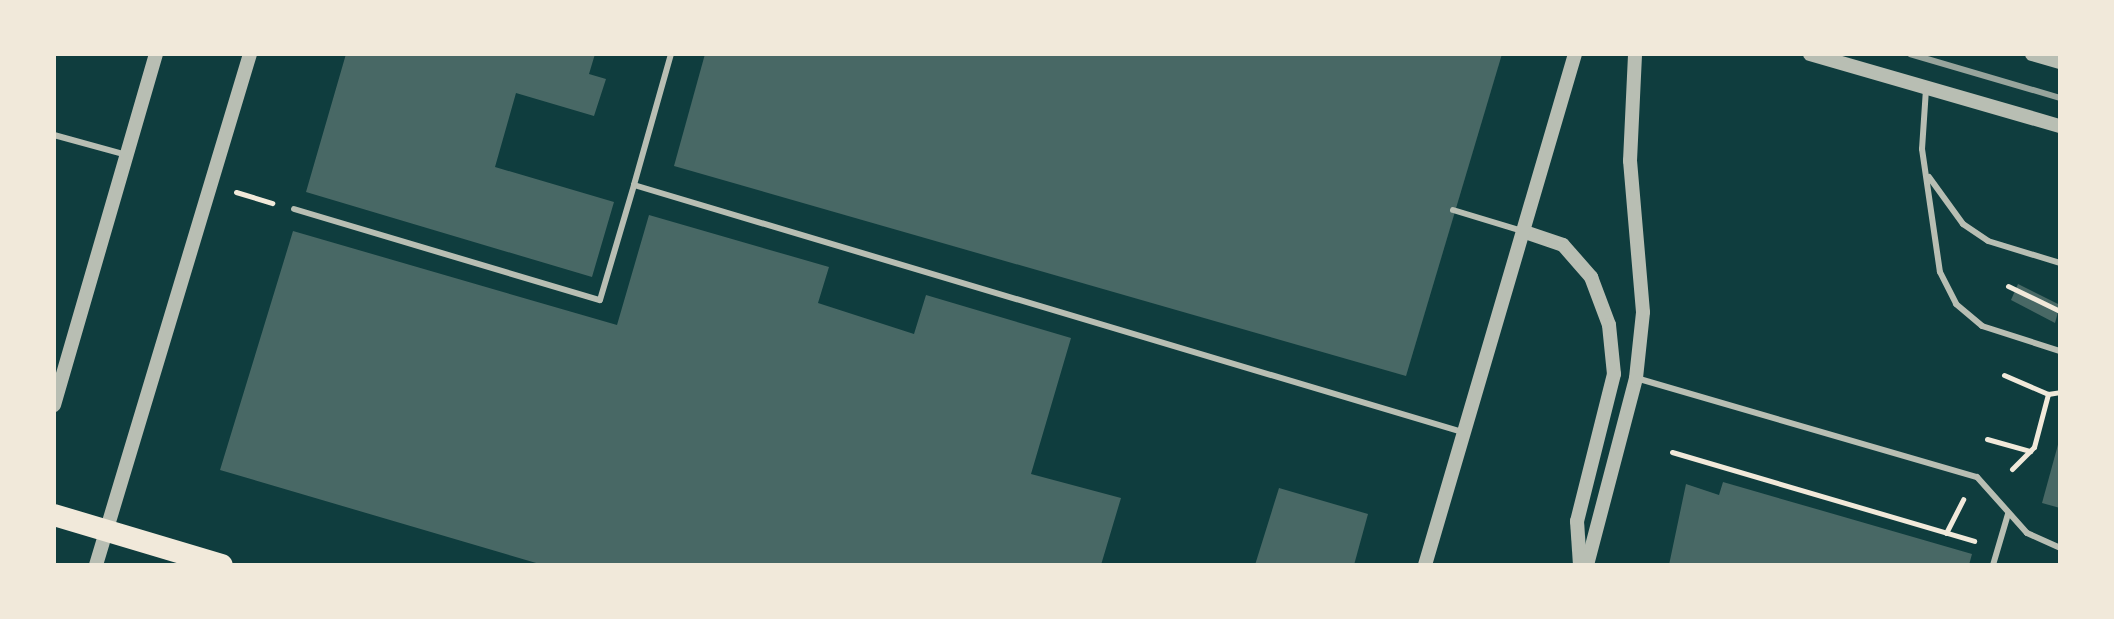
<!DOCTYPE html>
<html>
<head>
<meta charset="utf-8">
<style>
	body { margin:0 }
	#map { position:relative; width:2114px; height:619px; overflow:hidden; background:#0f3d3e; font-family:"IBM Plex Sans",sans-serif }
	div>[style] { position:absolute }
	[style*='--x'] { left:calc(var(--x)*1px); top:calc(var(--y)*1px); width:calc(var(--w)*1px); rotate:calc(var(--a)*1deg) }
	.building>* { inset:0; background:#486865 }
	.path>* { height:5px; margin:-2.5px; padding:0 2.5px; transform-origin:2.5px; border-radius:2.5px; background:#f1e9da }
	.service>* { height:6px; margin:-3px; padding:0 3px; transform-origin:3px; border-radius:3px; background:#b8beb3 }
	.tertiary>* { height:14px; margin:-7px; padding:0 7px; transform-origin:7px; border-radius:7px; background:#b8beb3 }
	.trunk>* { height:22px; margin:-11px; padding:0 11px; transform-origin:11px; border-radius:11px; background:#f1e9da }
	.rail>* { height:6px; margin:-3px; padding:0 3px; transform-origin:3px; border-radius:3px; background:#97a49c }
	span { translate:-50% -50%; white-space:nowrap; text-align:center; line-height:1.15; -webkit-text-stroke:6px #f1e9da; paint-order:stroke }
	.frame { position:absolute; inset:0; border:56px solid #f1e9da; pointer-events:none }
</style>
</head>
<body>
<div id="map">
	<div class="building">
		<div style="clip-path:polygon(346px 54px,595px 54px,589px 74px,606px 79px,594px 116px,516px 93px,495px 167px,614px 202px,592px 277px,306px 192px)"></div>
		<div style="clip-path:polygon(705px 54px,1502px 54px,1406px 376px,674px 166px)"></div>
		<div style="clip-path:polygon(649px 215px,829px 267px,818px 303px,914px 334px,926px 295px,1071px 338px,1031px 474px,1121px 498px,1101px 565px,543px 565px,220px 470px,293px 231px,617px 325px)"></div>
		<div style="clip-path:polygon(2018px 284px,2060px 305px,2055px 323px,2011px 300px)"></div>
		<div style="clip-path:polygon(2059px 441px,2060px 442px,2060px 508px,2042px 503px)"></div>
		<div style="clip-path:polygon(1723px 482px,1972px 554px,1969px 565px,1669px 565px,1686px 484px,1719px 495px)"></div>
		<div style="clip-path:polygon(1279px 488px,1368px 514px,1354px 565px,1255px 565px)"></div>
	</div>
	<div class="path">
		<div style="--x:236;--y:192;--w:38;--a:17"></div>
		<div style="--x:2008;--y:286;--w:58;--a:25.7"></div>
		<div style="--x:2004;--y:375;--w:48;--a:23.4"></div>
		<div style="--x:2048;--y:394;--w:12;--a:-9"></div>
		<div style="--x:1987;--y:439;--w:45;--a:15.6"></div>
		<div style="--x:1672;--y:452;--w:315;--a:16.4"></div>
		<div style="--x:2012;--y:469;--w:31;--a:-45"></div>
		<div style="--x:2034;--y:447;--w:55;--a:-75.2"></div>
		<div style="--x:1946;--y:533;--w:38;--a:-63"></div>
	</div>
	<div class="service">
		<div style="--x:671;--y:54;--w:136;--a:105.8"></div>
		<div style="--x:634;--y:185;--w:864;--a:16.61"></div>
		<div style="--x:1926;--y:89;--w:60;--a:93.8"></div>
		<div style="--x:1922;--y:149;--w:124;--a:81.7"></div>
		<div style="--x:1940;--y:272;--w:36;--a:63"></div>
		<div style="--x:1956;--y:304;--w:34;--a:40"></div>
		<div style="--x:1982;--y:326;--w:82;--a:17.8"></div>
		<div style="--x:54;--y:135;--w:76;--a:15.3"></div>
		<div style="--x:1929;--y:177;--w:58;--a:54.1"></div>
		<div style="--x:1963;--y:224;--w:30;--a:34"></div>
		<div style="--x:1988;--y:241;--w:75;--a:17"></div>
		<div style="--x:294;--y:209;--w:319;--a:16.6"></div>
		<div style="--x:600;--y:300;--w:120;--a:-73.5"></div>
		<div style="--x:1453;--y:210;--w:72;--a:16.9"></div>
		<div style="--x:1636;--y:378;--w:355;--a:16.2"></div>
		<div style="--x:1977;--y:477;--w:75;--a:48.2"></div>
		<div style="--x:2027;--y:533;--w:36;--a:24"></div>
		<div style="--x:1993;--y:565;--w:53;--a:-73.6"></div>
	</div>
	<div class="tertiary">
		<div style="--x:1810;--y:54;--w:260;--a:16.1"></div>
		<div style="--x:2032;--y:54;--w:29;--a:16"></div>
		<div style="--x:1525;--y:232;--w:40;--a:18.9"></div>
		<div style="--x:1563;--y:245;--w:43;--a:48.8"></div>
		<div style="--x:1591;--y:277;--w:51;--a:69.4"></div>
		<div style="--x:1609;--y:325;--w:49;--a:84.2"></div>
		<div style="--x:1614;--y:374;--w:152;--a:104.1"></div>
		<div style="--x:1577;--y:521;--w:44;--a:86.1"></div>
		<div style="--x:54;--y:405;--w:366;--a:-73.8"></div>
		<div style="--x:96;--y:565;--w:534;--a:-73.23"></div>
		<div style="--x:1425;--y:565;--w:533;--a:-73.64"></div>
		<div style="--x:1587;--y:565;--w:193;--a:-75.3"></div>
		<div style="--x:1636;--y:378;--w:66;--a:-83.9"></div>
		<div style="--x:1643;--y:312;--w:152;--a:-94.9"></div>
		<div style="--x:1630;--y:161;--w:107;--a:-87.3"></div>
	</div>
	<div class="trunk">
		<div style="--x:54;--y:515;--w:175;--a:16.6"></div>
	</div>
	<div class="rail">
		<div style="--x:1910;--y:54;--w:156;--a:16.3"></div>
	</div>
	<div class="frame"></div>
</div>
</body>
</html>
